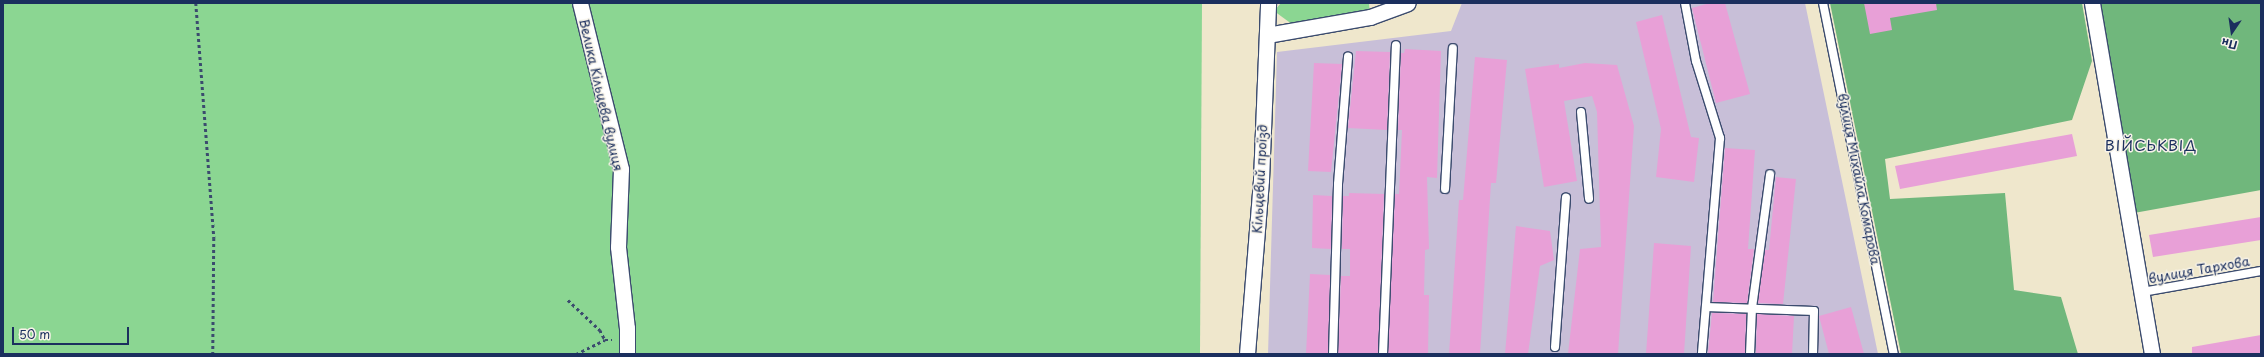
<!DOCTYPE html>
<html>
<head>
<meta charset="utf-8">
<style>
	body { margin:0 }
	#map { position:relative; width:2264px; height:357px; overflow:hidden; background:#efe7cc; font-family:"Playpen Sans",sans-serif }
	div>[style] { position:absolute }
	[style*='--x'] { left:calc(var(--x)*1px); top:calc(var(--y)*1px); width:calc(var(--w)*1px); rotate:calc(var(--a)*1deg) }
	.industrial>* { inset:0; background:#c8bfd8 }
	.green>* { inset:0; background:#8bd692 }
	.forest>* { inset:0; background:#70b77c }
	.building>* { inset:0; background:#e8a0d7 }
	.path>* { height:2.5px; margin-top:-1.25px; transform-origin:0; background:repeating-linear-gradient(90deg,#3b4b6e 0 3px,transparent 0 6px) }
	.roads { filter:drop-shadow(1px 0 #3b4b6e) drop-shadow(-1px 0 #3b4b6e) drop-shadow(0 1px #3b4b6e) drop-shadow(0 -1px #3b4b6e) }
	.lane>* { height:8px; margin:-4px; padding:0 4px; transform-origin:4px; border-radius:4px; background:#fff }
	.street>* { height:15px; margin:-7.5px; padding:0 7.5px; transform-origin:7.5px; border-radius:7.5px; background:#fff }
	span { translate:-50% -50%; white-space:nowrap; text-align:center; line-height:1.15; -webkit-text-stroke:3px #f7f3e8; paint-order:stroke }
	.street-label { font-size:13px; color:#1b2f5e }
	.quarter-label { font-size:15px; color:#1b2f5e; letter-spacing:1px }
	.frame { position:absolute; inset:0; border:4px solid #1b2f5e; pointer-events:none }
	.north { position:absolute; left:2212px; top:12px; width:40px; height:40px; -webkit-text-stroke:3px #f7f3e8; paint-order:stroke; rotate:193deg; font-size:11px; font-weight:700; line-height:16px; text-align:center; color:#1b2f5e }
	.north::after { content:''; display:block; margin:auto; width:14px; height:18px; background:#1b2f5e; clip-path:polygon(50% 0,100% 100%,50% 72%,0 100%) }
	.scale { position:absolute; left:12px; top:327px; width:117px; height:18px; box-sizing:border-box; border:2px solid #1b2f5e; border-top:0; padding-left:5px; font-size:12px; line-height:14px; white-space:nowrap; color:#1b2f5e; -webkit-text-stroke:3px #f7f3e8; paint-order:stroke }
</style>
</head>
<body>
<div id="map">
	<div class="industrial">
		<div style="clip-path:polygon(1462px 3px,1805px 3px,1878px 354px,1268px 354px,1277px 52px,1451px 31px)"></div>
	</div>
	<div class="green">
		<div style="clip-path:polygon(3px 3px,1202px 3px,1200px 354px,3px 354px)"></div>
		<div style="clip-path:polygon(1281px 3px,1369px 3px,1370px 17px,1300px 30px,1274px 11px)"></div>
	</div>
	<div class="forest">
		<div style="clip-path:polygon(1830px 3px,2082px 3px,2092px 61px,2072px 120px,1885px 159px,1890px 199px,2005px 193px,2014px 290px,2061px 297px,2078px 354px,1901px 354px)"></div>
		<div style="clip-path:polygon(2098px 3px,2261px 3px,2261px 190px,2134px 213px)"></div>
	</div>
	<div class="building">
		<div style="clip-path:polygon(1710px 3px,1725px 3px,1750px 94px,1716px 103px,1692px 8px)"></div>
		<div style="clip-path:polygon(1864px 3px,1936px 3px,1937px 10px,1890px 18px,1892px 30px,1870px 34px)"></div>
		<div style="clip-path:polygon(1662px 15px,1691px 137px,1699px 138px,1694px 182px,1656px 177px,1661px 129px,1636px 22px)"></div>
		<div style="clip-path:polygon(1405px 49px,1441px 51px,1437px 178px,1427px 177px,1429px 249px,1425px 250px,1424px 295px,1429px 295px,1428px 354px,1388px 354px,1395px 194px,1399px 194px,1402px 130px,1398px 130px,1401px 53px,1404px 53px)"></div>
		<div style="clip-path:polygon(1356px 51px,1390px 52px,1387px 130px,1348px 128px)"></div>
		<div style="clip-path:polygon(1475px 57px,1507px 60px,1496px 183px,1491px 183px,1480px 354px,1449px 354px,1459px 200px,1463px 200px)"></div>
		<div style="clip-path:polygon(1314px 63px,1342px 64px,1331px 172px,1308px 171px)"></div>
		<div style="clip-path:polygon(1585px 63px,1617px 65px,1634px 126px,1618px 354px,1568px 354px,1580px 249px,1601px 247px,1597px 112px,1592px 96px,1564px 101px,1577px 181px,1544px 187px,1525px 69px,1559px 64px,1559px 68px)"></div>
		<div style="clip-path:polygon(2072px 134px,2077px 156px,1900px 189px,1895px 166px)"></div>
		<div style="clip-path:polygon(1725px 148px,1755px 150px,1748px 249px,1754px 249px,1747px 303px,1713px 302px)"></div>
		<div style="clip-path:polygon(1776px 177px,1796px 179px,1783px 304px,1758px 303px,1765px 250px,1769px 250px)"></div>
		<div style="clip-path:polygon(1349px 193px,1384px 194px,1378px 354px,1338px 354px,1341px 276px,1350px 276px,1350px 249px,1342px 249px,1343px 196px,1349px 196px)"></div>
		<div style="clip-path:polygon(1313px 195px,1332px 196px,1331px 249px,1312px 248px)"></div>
		<div style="clip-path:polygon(2261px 217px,2261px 240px,2153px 257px,2149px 235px)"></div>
		<div style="clip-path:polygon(1516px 226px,1550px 231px,1554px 260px,1540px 266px,1528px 354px,1505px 354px)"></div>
		<div style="clip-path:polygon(1654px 243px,1691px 246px,1684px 354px,1646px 354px)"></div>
		<div style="clip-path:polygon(1310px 274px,1330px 275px,1328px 354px,1306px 354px)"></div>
		<div style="clip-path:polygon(1851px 307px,1864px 354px,1829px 354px,1819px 316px)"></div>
		<div style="clip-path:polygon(1712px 313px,1746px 314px,1745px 354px,1708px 354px)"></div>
		<div style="clip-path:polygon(1757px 314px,1794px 316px,1792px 354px,1756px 354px)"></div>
		<div style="clip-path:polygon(2261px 335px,2261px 354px,2192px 354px,2192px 347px)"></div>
	</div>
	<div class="path">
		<div style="--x:196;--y:3;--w:236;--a:85.6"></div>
		<div style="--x:214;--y:238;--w:116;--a:90.5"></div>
		<div style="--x:568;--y:300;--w:44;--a:43.2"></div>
		<div style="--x:600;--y:330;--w:11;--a:63"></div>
		<div style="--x:576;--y:354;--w:32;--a:-26"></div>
		<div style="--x:605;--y:340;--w:7;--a:0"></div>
	</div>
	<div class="roads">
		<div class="lane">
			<div style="--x:1685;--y:3;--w:59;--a:79.3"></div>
			<div style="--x:1696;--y:61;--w:81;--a:72.7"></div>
			<div style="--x:1720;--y:138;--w:217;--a:94.8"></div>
			<div style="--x:1823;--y:3;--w:358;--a:78.6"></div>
			<div style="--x:1581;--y:112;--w:87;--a:84.7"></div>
			<div style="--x:1445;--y:189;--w:141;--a:-86.8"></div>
			<div style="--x:2142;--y:292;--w:121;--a:-10"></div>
			<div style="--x:1706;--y:307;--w:108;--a:2.1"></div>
			<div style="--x:1814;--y:311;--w:43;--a:91.3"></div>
			<div style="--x:1555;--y:347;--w:150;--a:-85.8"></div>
			<div style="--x:1333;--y:354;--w:170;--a:-88.3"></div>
			<div style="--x:1338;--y:184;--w:128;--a:-85.5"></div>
			<div style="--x:1383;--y:354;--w:309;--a:-87.6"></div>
			<div style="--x:1750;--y:354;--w:46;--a:-87.5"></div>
			<div style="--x:1752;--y:308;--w:135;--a:-82.3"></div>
		</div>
		<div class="street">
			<div style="--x:580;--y:3;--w:171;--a:76.1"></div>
			<div style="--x:621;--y:169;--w:78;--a:92.2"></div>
			<div style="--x:618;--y:247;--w:81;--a:83.7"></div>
			<div style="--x:627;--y:328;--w:26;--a:90"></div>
			<div style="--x:2092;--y:3;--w:356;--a:80.3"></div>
			<div style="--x:1267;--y:35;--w:105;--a:-9.9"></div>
			<div style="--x:1370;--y:17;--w:40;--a:-20.2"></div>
			<div style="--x:1247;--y:354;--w:175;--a:-85.4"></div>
			<div style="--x:1261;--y:180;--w:177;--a:-87.7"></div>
		</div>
	</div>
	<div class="street-label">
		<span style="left:601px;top:95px;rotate:77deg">Велика Кільцева вулиця</span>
		<span style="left:1260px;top:179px;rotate:-87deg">Кільцевий проїзд</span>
		<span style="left:1859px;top:179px;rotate:79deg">вулиця Михайла Комарова</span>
		<span style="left:2199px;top:270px;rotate:-10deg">вулиця Тархова</span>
	</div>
	<div class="quarter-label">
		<span style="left:2151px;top:145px">ВІЙСЬКВІД</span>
	</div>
	<div class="frame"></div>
	<div class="north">Пн</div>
	<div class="scale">50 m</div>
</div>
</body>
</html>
